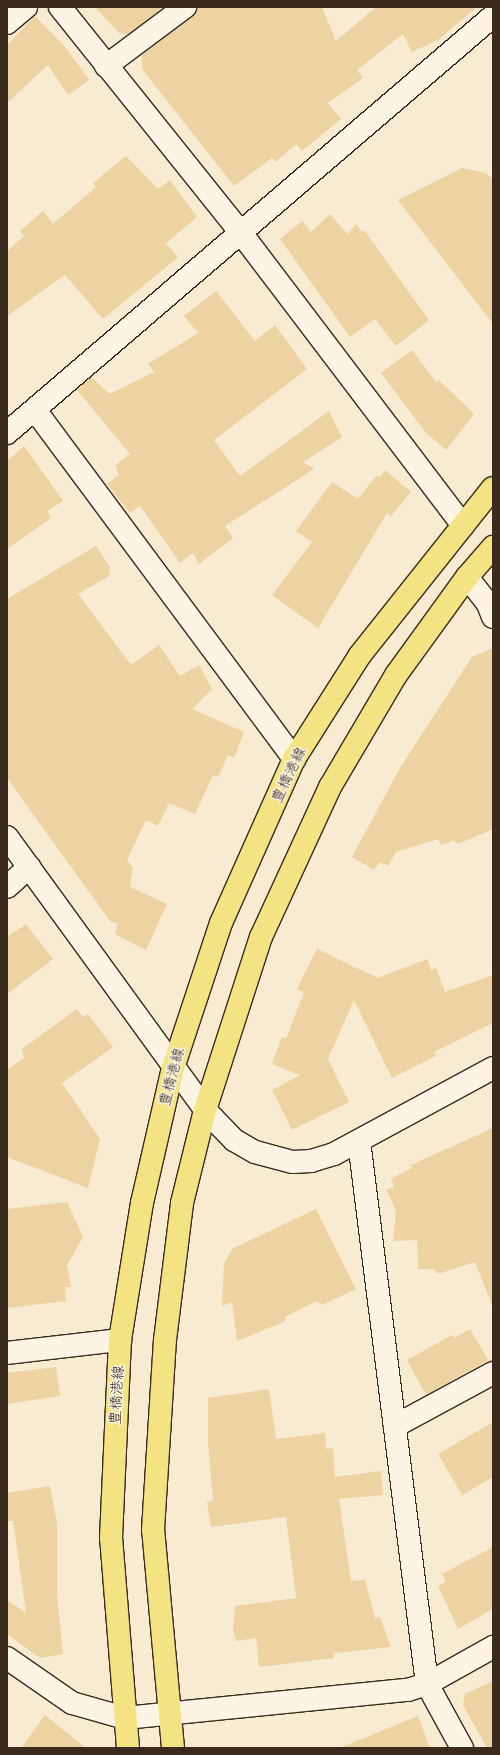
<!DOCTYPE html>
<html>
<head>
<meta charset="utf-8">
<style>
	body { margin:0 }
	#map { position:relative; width:500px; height:1755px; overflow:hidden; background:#f7ebd1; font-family:Sriracha,"Klee One",sans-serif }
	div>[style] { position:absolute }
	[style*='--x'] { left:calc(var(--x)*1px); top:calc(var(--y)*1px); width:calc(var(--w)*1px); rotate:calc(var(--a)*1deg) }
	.building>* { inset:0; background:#ecd3a1 }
	.roads { filter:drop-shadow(1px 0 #3b2a1e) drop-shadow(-1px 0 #3b2a1e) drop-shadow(0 1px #3b2a1e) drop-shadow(0 -1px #3b2a1e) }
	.minor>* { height:22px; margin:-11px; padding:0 11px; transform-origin:11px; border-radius:11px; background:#fcf5e5 }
	.major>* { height:22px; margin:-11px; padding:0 11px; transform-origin:11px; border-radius:11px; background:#f4e382 }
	span { translate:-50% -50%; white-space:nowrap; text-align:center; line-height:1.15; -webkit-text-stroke:3px #fcf5e5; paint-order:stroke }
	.street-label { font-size:15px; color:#3b2a1e }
	.frame { position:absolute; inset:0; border:8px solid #3b2a1e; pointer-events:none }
</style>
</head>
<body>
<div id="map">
	<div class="building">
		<div style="clip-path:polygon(95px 7px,164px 7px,129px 34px,120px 34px)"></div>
		<div style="clip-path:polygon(197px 7px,322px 7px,336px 41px,376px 7px,477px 7px,438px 40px,412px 52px,403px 34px,357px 70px,363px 78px,328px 103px,341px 119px,302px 151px,296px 144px,275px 162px,272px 158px,234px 186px,142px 69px,142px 55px,192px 17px)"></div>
		<div style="clip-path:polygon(35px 16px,66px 48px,89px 80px,68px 95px,48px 65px,7px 103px,7px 45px)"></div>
		<div style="clip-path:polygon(126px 156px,158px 189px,170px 180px,197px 217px,166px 243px,178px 257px,103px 319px,65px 275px,7px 316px,7px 251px,24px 236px,20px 231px,43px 211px,53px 224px,96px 187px,93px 183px)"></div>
		<div style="clip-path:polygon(462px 168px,485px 173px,493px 179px,493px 324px,398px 200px)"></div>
		<div style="clip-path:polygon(330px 214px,347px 234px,356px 224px,362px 232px,364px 230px,429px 320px,396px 346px,375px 319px,350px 337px,280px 239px,302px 221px,311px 232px)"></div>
		<div style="clip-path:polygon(216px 291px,255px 341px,275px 325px,307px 369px,214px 440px,240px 476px,329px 411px,342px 437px,303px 462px,314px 469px,225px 526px,233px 538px,199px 564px,193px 553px,180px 563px,140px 506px,130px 513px,107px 484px,119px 475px,115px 465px,130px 454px,77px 390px,91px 377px,110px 394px,154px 372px,148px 364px,198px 333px,184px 316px)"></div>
		<div style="clip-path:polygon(412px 350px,436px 382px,439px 380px,474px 414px,446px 450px,426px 433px,381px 373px)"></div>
		<div style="clip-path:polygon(24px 446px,63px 501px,47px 511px,51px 518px,7px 549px,7px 461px)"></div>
		<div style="clip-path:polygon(385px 470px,411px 492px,391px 516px,387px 513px,318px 628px,272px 595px,312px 542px,296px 531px,332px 482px,358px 499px,376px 476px,380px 477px)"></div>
		<div style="clip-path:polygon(96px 546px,110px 567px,109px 576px,78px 594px,131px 665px,159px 645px,180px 676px,199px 665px,212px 689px,192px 709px,244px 732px,234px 758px,228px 755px,218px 777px,213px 775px,195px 814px,169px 803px,158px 826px,146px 820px,127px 860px,133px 868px,130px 887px,167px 904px,146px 950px,115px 934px,118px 924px,110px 921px,7px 778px,7px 599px)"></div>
		<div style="clip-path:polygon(493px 648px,493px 829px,458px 844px,454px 840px,441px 845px,438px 839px,396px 852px,388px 866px,380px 862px,374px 870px,352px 857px,400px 768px,472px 657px)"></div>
		<div style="clip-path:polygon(26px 924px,53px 959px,7px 994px,7px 937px)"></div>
		<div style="clip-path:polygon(317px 949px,378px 978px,427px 959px,431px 970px,436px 968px,445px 992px,493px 975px,493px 1023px,434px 1052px,436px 1056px,392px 1078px,354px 1000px,328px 1059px,349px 1102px,292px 1130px,272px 1090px,300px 1075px,272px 1064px,282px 1037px,286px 1039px,304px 992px,297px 989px)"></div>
		<div style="clip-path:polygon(77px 1009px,83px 1017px,88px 1014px,113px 1047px,62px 1083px,100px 1139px,88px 1188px,7px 1157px,7px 1070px,24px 1058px,22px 1049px)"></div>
		<div style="clip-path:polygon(493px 1128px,493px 1304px,492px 1305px,475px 1262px,438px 1274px,434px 1269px,418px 1269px,417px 1240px,393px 1241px,396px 1210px,386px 1190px,394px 1187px,391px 1179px,412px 1168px,411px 1165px)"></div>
		<div style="clip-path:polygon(67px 1202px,83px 1237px,67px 1265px,71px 1287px,65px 1287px,66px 1301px,7px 1308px,7px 1209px)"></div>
		<div style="clip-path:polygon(316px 1209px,356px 1289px,322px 1305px,317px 1301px,285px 1317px,286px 1321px,237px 1341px,232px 1302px,222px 1306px,224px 1264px,232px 1249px)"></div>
		<div style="clip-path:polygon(470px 1329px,488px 1360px,426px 1395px,407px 1360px,452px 1335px,454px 1338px)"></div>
		<div style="clip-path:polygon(56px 1367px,60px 1396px,7px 1404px,7px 1373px)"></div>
		<div style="clip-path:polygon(269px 1389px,276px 1439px,325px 1433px,326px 1449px,333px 1448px,335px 1477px,381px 1471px,383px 1495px,339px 1499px,351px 1581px,365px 1580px,375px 1618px,380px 1617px,391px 1647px,334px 1653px,334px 1658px,259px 1667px,256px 1638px,236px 1641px,233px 1628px,235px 1606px,296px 1598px,286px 1517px,211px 1527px,207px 1502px,213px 1500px,208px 1442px,208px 1398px)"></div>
		<div style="clip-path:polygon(493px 1422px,493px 1477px,462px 1495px,438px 1454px)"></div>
		<div style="clip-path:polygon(50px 1486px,57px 1523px,57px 1595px,63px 1654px,40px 1658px,7px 1634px,7px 1600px,26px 1613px,13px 1521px,7px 1521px,7px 1493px)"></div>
		<div style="clip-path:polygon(493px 1547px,493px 1609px,458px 1629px,438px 1586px,446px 1582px,442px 1574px)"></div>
		<div style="clip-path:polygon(493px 1681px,493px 1748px,487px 1748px,463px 1705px,465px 1694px)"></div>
		<div style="clip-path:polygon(45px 1715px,86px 1748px,21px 1748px)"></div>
		<div style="clip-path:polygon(418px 1716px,430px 1748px,342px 1748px,342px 1747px)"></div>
	</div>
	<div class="roads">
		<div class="minor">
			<div style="--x:60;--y:7;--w:290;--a:51.3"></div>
			<div style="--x:241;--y:233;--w:367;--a:52.8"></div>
			<div style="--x:7;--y:23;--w:25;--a:-40"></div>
			<div style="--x:106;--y:66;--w:99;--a:-36.8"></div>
			<div style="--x:35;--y:410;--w:435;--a:53.4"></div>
			<div style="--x:7;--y:433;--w:640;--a:-40.63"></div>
			<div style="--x:467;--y:577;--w:34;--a:52"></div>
			<div style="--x:488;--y:604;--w:14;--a:69"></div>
			<div style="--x:7;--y:837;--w:337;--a:54"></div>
			<div style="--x:205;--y:1110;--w:42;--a:46"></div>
			<div style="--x:234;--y:1140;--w:24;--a:30"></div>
			<div style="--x:255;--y:1152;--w:39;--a:15"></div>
			<div style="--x:293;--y:1162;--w:18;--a:-3"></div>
			<div style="--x:311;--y:1161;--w:24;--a:-17"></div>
			<div style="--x:334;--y:1154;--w:181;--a:-28.4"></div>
			<div style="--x:7;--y:887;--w:30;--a:-42"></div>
			<div style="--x:359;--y:1141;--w:547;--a:82.86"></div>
			<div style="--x:427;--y:1684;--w:73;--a:61.3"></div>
			<div style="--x:7;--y:1353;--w:114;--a:-6.6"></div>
			<div style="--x:395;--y:1426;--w:111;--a:-28.4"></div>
			<div style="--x:7;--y:1658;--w:79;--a:34.7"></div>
			<div style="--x:72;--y:1703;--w:55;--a:15.8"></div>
			<div style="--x:125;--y:1718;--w:284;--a:-5.7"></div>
			<div style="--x:408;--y:1690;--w:20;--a:-18"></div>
			<div style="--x:427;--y:1684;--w:76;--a:-29.3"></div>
		</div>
		<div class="major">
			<div style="--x:128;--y:1748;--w:211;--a:-94.6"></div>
			<div style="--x:111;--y:1538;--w:198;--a:-87.4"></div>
			<div style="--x:120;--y:1340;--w:139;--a:-80.9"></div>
			<div style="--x:142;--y:1203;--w:139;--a:-77.1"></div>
			<div style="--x:173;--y:1068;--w:153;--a:-71.7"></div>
			<div style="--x:221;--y:923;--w:180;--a:-66"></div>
			<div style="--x:294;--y:759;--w:123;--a:-57.6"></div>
			<div style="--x:360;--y:655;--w:213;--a:-51.5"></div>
			<div style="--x:173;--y:1748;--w:219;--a:-95.2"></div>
			<div style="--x:153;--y:1530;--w:190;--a:-86.4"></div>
			<div style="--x:165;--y:1340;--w:138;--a:-82.9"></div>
			<div style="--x:182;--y:1203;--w:96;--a:-76.1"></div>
			<div style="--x:205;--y:1110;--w:182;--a:-72.1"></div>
			<div style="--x:261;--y:937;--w:165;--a:-65.3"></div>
			<div style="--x:330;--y:787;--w:130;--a:-59.5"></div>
			<div style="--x:396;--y:675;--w:121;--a:-54.1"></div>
			<div style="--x:467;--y:577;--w:40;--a:-49"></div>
		</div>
	</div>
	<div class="street-label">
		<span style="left:289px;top:775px;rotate:-64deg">豊橋港線</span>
		<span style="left:172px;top:1077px;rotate:-75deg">豊橋港線</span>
		<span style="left:117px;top:1395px;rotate:-87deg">豊橋港線</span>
	</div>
	<div class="frame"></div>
</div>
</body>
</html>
